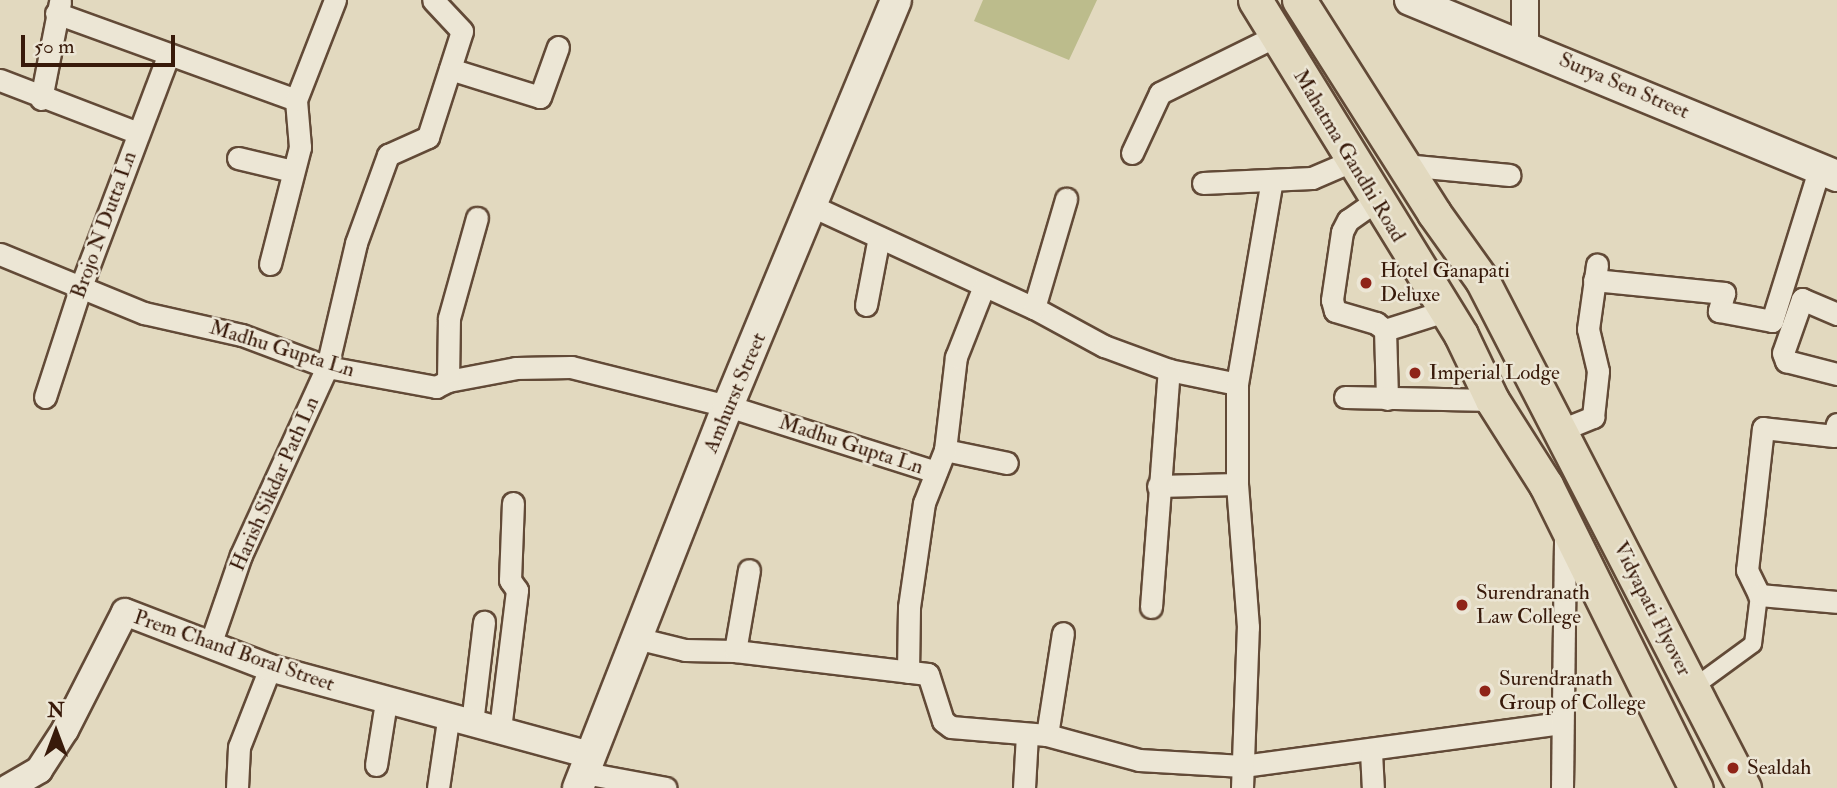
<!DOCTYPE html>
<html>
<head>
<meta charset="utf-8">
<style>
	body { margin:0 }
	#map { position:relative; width:1837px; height:788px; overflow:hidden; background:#e2d9bf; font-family:"IM FELL Double Pica",serif }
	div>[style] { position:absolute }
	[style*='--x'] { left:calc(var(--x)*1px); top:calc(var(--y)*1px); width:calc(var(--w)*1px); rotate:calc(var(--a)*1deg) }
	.green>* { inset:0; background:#bcbc8c }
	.roads { filter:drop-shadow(2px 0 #624a37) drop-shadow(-2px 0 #624a37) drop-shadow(0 2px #624a37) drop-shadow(0 -2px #624a37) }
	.pedestrian>* { height:16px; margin:-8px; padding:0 8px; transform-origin:8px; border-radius:8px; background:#ece6d5 }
	.minor>* { height:21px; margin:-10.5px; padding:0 10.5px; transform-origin:10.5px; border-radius:10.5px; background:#ece6d5 }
	.tertiary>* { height:26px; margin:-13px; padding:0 13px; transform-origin:13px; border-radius:13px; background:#ece6d5 }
	.secondary>* { height:30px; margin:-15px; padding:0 15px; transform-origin:15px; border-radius:15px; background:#ece6d5 }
	.primary>* { height:33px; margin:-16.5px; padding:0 16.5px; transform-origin:16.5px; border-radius:16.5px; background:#e2d9bf }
	.dots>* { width:19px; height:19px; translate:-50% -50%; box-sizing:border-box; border:4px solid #ece6d5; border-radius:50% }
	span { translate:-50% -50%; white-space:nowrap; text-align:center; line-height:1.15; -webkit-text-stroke:5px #ece6d5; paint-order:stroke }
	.street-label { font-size:21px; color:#381a0a }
	.poi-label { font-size:21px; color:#381a0a }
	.left { translate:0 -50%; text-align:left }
	.north { position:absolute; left:21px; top:697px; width:70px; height:70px; -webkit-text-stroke:5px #ece6d5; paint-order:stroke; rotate:0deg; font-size:19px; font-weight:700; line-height:28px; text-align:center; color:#381a0a }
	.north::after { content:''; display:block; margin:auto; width:24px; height:32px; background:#381a0a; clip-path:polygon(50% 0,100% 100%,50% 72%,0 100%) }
	.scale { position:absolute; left:21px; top:35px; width:154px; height:32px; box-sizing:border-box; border:4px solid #381a0a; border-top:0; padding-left:9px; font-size:21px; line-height:24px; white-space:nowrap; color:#381a0a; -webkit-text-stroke:5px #ece6d5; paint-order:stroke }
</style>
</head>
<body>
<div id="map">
	<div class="green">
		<div style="clip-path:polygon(983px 0,1097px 0,1069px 60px,974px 21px)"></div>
	</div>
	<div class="roads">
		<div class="pedestrian">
			<div style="--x:1701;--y:682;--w:64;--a:-36.2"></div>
			<div style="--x:1753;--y:644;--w:49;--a:-83"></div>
		</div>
		<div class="minor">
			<div style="--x:56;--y:13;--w:255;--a:19.9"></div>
			<div style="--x:450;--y:69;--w:94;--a:17.3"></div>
			<div style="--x:540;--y:97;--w:53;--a:-70.2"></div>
			<div style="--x:0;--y:80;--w:148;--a:21"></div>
			<div style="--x:41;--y:99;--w:99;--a:-78.9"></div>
			<div style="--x:1132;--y:153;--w:66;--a:-65"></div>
			<div style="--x:1160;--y:93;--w:129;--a:-26.2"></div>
			<div style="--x:238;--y:158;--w:56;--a:13.5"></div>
			<div style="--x:1404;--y:165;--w:106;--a:5.4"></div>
			<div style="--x:1203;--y:183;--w:109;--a:-2.6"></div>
			<div style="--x:1312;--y:178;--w:46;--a:-23.2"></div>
			<div style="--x:1377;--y:200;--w:35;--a:145"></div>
			<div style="--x:1348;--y:220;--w:13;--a:117"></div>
			<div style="--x:1342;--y:232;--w:69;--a:98.4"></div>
			<div style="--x:1332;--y:300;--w:11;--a:75"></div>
			<div style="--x:1335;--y:311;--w:43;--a:16.3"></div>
			<div style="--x:1376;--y:323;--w:11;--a:38"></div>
			<div style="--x:1385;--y:330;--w:69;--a:88.3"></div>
			<div style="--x:814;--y:207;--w:242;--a:24.7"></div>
			<div style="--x:1034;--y:308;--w:80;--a:28.5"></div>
			<div style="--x:1104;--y:346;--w:69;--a:20.3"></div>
			<div style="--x:1169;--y:370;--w:69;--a:11.6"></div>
			<div style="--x:0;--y:254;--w:156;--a:22.3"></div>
			<div style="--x:144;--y:313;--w:100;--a:12.7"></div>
			<div style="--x:242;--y:335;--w:91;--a:20.6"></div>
			<div style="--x:327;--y:367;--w:111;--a:10.4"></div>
			<div style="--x:436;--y:387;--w:13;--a:-27"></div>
			<div style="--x:448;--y:381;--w:69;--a:-10.8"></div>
			<div style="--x:516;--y:368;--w:55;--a:-1"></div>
			<div style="--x:571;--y:367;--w:162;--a:14"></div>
			<div style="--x:728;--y:406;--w:218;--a:17.6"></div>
			<div style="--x:270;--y:264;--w:121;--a:-75.6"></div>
			<div style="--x:300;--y:147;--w:47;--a:-94.9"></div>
			<div style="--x:296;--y:100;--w:107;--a:-68.7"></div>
			<div style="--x:1594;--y:280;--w:131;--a:5.7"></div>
			<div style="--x:1724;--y:293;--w:19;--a:106"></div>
			<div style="--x:1719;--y:311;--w:54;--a:10.7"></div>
			<div style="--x:1772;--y:321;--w:158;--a:-72.7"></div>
			<div style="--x:866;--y:305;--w:69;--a:-79.2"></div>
			<div style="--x:1034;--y:308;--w:114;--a:-73.6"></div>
			<div style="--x:1837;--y:314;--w:38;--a:-157"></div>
			<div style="--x:1802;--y:299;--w:57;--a:109.4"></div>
			<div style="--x:1783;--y:353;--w:9;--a:69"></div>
			<div style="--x:1786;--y:361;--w:53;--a:14.3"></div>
			<div style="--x:1385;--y:330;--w:63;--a:-17.6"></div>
			<div style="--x:448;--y:381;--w:63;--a:-89.1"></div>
			<div style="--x:449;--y:318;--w:104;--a:-74.4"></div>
			<div style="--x:45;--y:397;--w:114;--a:-72"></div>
			<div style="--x:80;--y:289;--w:249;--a:-69.3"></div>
			<div style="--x:1345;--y:397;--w:147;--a:1.2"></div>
			<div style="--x:1837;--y:424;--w:12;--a:104"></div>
			<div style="--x:1834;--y:436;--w:71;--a:-173.6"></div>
			<div style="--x:1763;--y:428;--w:143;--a:96.4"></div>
			<div style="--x:1747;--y:570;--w:28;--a:64"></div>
			<div style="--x:1759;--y:595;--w:78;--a:5.1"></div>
			<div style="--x:1561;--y:430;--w:35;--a:-22"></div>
			<div style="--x:1593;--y:417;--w:46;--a:-83.8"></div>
			<div style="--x:1598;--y:371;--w:43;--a:-103.4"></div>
			<div style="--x:1588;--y:329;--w:65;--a:-82"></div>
			<div style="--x:945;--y:450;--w:63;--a:11.8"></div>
			<div style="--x:1158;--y:486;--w:79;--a:-1.5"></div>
			<div style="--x:1151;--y:607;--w:238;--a:-85.7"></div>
			<div style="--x:636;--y:638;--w:50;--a:13.8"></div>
			<div style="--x:685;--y:650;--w:50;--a:1.1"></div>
			<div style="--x:735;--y:651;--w:194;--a:6.8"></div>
			<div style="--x:928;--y:674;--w:49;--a:72.3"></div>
			<div style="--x:943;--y:721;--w:10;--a:37"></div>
			<div style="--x:951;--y:727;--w:96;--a:4.8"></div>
			<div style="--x:1047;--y:735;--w:95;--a:15.2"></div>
			<div style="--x:1139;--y:760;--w:104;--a:3.3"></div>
			<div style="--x:1243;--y:766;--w:321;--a:-7.7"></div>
			<div style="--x:211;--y:642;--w:92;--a:-71"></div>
			<div style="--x:241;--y:555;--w:207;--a:-65.4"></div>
			<div style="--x:327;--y:367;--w:127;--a:-76.8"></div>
			<div style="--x:356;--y:243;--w:94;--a:-70"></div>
			<div style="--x:388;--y:155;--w:44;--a:-24.2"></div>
			<div style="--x:428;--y:137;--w:111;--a:-72.2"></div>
			<div style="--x:462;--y:31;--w:42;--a:-133.1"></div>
			<div style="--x:735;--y:651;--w:82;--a:-80.2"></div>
			<div style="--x:908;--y:672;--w:65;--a:-89.1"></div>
			<div style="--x:909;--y:607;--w:105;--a:-81.8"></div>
			<div style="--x:924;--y:503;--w:57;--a:-68.4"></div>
			<div style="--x:945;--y:450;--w:94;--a:-83.3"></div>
			<div style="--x:956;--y:357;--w:76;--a:-68.5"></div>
			<div style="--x:472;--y:723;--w:102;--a:-83.2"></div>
			<div style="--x:500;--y:729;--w:140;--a:-83"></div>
			<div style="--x:517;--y:590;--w:12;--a:-125"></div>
			<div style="--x:510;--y:580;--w:77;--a:-87.8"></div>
			<div style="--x:1047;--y:735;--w:103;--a:-81.1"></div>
			<div style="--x:1371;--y:752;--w:36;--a:87"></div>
			<div style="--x:376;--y:765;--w:64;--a:-81"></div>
			<div style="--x:585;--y:773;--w:82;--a:10.5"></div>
			<div style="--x:237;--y:788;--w:41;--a:-87.2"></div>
			<div style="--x:239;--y:747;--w:85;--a:-68.6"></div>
			<div style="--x:438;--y:788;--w:69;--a:-81.6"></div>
			<div style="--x:1024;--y:788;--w:54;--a:-86.8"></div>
			<div style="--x:1242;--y:788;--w:161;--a:-87.9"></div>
			<div style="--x:1248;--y:627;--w:143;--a:-94.4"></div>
			<div style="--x:1237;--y:484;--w:100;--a:-90"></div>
			<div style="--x:1237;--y:384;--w:207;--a:-80.3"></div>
			<div style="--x:1562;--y:788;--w:256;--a:-89.3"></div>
		</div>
		<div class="tertiary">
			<div style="--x:1525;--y:0;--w:46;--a:90"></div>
			<div style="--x:8;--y:788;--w:36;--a:-30"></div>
			<div style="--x:39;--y:770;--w:48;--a:-57"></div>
			<div style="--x:65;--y:730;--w:132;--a:-63"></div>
			<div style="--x:125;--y:612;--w:155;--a:21.1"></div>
			<div style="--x:270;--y:668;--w:333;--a:15.2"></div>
		</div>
		<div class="secondary">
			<div style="--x:1410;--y:0;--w:462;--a:22.4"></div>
			<div style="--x:578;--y:788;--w:410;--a:-68.6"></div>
			<div style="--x:728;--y:406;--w:439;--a:-67.5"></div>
		</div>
		<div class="primary">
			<div style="--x:1255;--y:0;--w:393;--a:58.4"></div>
			<div style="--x:1461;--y:335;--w:72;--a:64.5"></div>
			<div style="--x:1492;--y:400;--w:101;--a:57.6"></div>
			<div style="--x:1546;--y:485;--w:338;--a:63.7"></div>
			<div style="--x:1299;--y:0;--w:252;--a:57.6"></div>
			<div style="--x:1434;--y:213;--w:82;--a:54.4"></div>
			<div style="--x:1482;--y:280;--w:572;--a:62.72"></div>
		</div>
	</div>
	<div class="dots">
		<div style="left:1366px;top:283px;background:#8f2418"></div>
		<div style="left:1415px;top:373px;background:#8f2418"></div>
		<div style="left:1462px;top:605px;background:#8f2418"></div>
		<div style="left:1485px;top:691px;background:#8f2418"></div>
		<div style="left:1733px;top:768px;background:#8f2418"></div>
	</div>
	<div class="street-label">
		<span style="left:1624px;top:86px;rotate:23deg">Surya Sen Street</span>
		<span style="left:1349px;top:156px;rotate:59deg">Mahatma Gandhi Road</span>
		<span style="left:104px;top:225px;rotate:-70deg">Brojo N Dutta Ln</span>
		<span style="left:282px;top:349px;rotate:17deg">Madhu Gupta Ln</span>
		<span style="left:735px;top:393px;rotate:-67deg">Amhurst Street</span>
		<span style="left:851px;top:445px;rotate:18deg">Madhu Gupta Ln</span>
		<span style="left:275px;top:484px;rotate:-66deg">Harish Sikdar Path Ln</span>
		<span style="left:1652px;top:609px;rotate:63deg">Vidyapati Flyover</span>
		<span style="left:234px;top:651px;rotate:19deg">Prem Chand Boral Street</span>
	</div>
	<div class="poi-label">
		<span class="left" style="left:1380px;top:283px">Hotel Ganapati<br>Deluxe</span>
		<span class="left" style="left:1429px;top:373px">Imperial Lodge</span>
		<span class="left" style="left:1476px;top:605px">Surendranath<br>Law College</span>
		<span class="left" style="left:1499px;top:691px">Surendranath<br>Group of College</span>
		<span class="left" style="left:1747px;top:768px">Sealdah</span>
	</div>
	<div class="north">N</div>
	<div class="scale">50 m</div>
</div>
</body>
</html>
